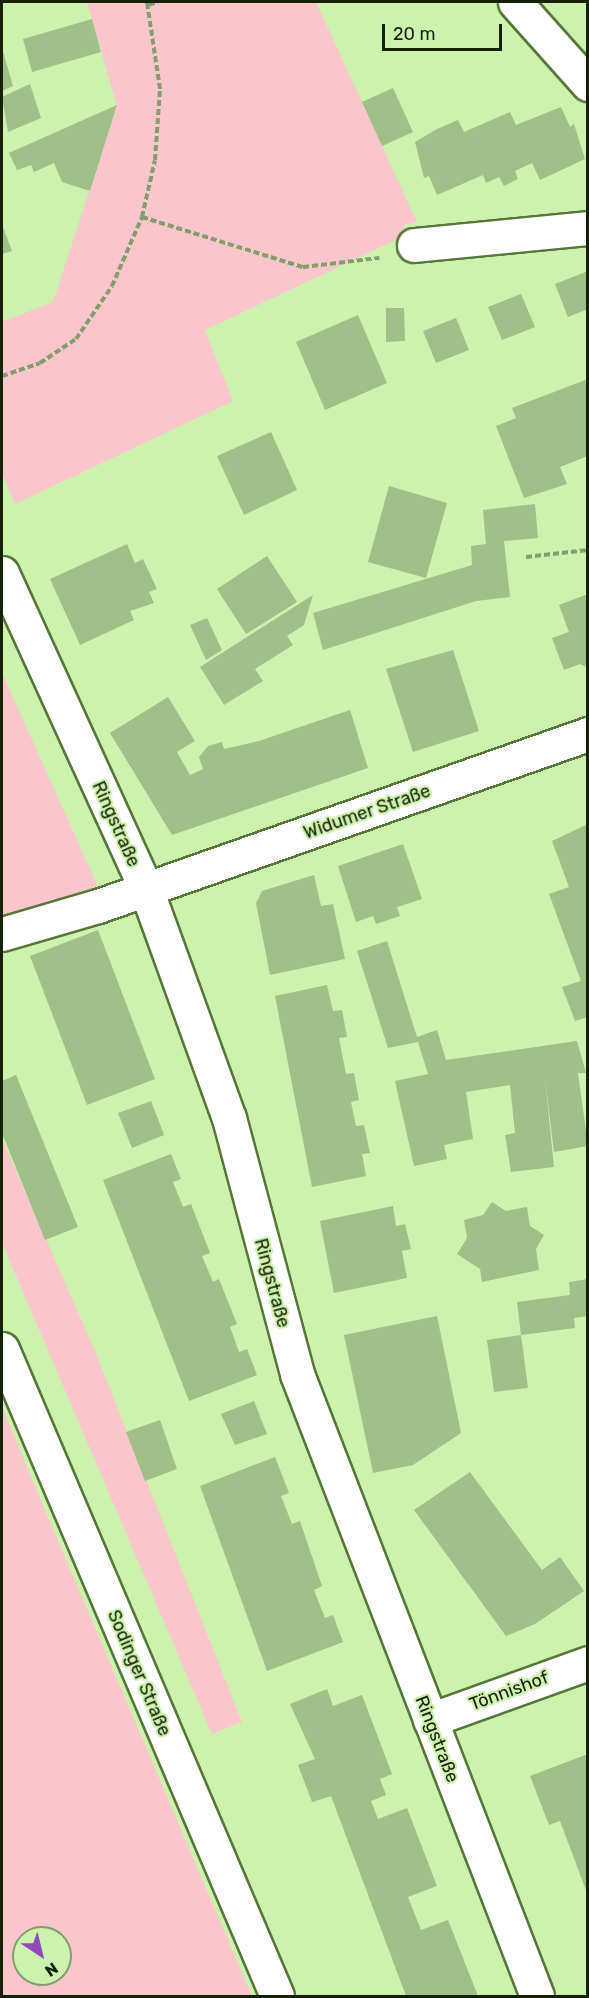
<!DOCTYPE html>
<html>
<head>
<meta charset="utf-8">
<style>
	body { margin:0 }
	#map { position:relative; width:589px; height:1998px; overflow:hidden; background:#ccf2ae; font-family:Rubik,sans-serif }
	div>[style] { position:absolute }
	[style*='--x'] { left:calc(var(--x)*1px); top:calc(var(--y)*1px); width:calc(var(--w)*1px); rotate:calc(var(--a)*1deg) }
	.green>* { inset:0; background:#fac6cb }
	.building>* { inset:0; background:#a1bf88 }
	.path>* { height:4px; margin-top:-2px; transform-origin:0; background:repeating-linear-gradient(90deg,#829e6b 0 6px,transparent 0 9px) }
	.roads { filter:drop-shadow(2px 0 #577739) drop-shadow(-2px 0 #577739) drop-shadow(0 2px #577739) drop-shadow(0 -2px #577739) }
	.minor>* { height:33px; margin:-16.5px; padding:0 16.5px; transform-origin:16.5px; border-radius:16.5px; background:#fff }
	.major>* { height:33px; margin:-16.5px; padding:0 16.5px; transform-origin:16.5px; border-radius:16.5px; background:#fff }
	span { translate:-50% -50%; white-space:nowrap; text-align:center; line-height:1.15; -webkit-text-stroke:4.5px #ccf2ae; paint-order:stroke }
	.street-label { font-size:18px; color:#142107 }
	.frame { position:absolute; inset:0; border:3px solid #142107; pointer-events:none }
	.north { position:absolute; left:12px; top:1926px; width:60px; height:60px; box-sizing:border-box; background:#ccf2ae; border:2px solid #829e6b; border-radius:50%; rotate:145deg; font-size:16px; font-weight:700; line-height:24px; text-align:center; color:#142107 }
	.north::after { content:''; display:block; margin:auto; width:21px; height:27px; background:#9349bb; clip-path:polygon(50% 0,100% 100%,50% 72%,0 100%) }
	.scale { position:absolute; left:382px; top:24px; width:120px; height:27px; box-sizing:border-box; border:3px solid #142107; border-top:0; padding-left:8px; font-size:18px; line-height:21px; white-space:nowrap; color:#142107; -webkit-text-stroke:4px #ccf2ae; paint-order:stroke }
</style>
</head>
<body>
<div id="map">
	<div class="green">
		<div style="clip-path:polygon(87px 2px,316px 2px,417px 222px,404px 225px,404px 236px,205px 330px,233px 401px,15px 504px,2px 473px,2px 322px,53px 302px,117px 106px)"></div>
		<div style="clip-path:polygon(2px 673px,99px 889px,2px 917px)"></div>
		<div style="clip-path:polygon(2px 1139px,95px 1351px,242px 1722px,212px 1734px,2px 1243px)"></div>
		<div style="clip-path:polygon(evenodd,2px 1406px,42px 1503px,252px 1996px,2px 1996px,2px 1406px,24px 1938px,60px 1938px,60px 1974px,24px 1974px,24px 1938px)"></div>
	</div>
	<div class="building">
		<div style="clip-path:polygon(92px 19px,101px 52px,32px 72px,23px 39px)"></div>
		<div style="clip-path:polygon(2px 48px,13px 86px,2px 91px)"></div>
		<div style="clip-path:polygon(30px 84px,41px 118px,8px 132px,2px 97px)"></div>
		<div style="clip-path:polygon(393px 88px,413px 132px,382px 146px,362px 102px)"></div>
		<div style="clip-path:polygon(117px 105px,90px 191px,62px 182px,54px 163px,34px 172px,31px 165px,17px 170px,9px 153px)"></div>
		<div style="clip-path:polygon(561px 107px,570px 127px,574px 124px,585px 159px,540px 180px,532px 163px,515px 171px,518px 179px,504px 186px,499px 177px,486px 183px,483px 175px,437px 195px,429px 176px,424px 178px,415px 142px,437px 129px,458px 120px,464px 132px,510px 112px,516px 125px)"></div>
		<div style="clip-path:polygon(2px 224px,12px 251px,2px 254px)"></div>
		<div style="clip-path:polygon(588px 271px,588px 309px,568px 317px,555px 284px)"></div>
		<div style="clip-path:polygon(521px 294px,535px 327px,502px 340px,488px 307px)"></div>
		<div style="clip-path:polygon(386px 308px,404px 308px,405px 341px,386px 342px)"></div>
		<div style="clip-path:polygon(358px 315px,387px 383px,325px 410px,296px 342px)"></div>
		<div style="clip-path:polygon(456px 318px,469px 350px,436px 363px,423px 331px)"></div>
		<div style="clip-path:polygon(588px 379px,588px 456px,560px 467px,567px 484px,524px 498px,496px 426px,516px 418px,512px 408px)"></div>
		<div style="clip-path:polygon(271px 432px,297px 490px,244px 515px,217px 456px)"></div>
		<div style="clip-path:polygon(389px 486px,447px 503px,426px 578px,368px 562px)"></div>
		<div style="clip-path:polygon(535px 504px,538px 538px,504px 541px,510px 597px,476px 601px,323px 650px,313px 613px,472px 565px,471px 546px,486px 544px,483px 510px)"></div>
		<div style="clip-path:polygon(127px 544px,135px 563px,143px 559px,157px 589px,149px 592px,154px 603px,130px 611px,134px 620px,80px 645px,50px 579px)"></div>
		<div style="clip-path:polygon(267px 556px,297px 602px,246px 634px,217px 589px)"></div>
		<div style="clip-path:polygon(588px 594px,588px 668px,580px 664px,564px 670px,552px 638px,569px 632px,559px 605px)"></div>
		<div style="clip-path:polygon(313px 595px,304px 625px,287px 636px,293px 645px,255px 669px,263px 681px,224px 705px,200px 667px)"></div>
		<div style="clip-path:polygon(207px 618px,222px 650px,206px 660px,190px 625px)"></div>
		<div style="clip-path:polygon(453px 650px,479px 731px,413px 752px,386px 669px)"></div>
		<div style="clip-path:polygon(168px 697px,195px 741px,177px 752px,190px 775px,203px 769px,199px 757px,208px 746px,222px 742px,224px 749px,259px 741px,350px 710px,368px 768px,172px 835px,110px 733px)"></div>
		<div style="clip-path:polygon(588px 824px,588px 1017px,575px 1021px,562px 987px,581px 981px,549px 894px,569px 887px,552px 841px)"></div>
		<div style="clip-path:polygon(403px 844px,422px 899px,397px 907px,400px 916px,376px 924px,373px 916px,356px 922px,338px 866px)"></div>
		<div style="clip-path:polygon(314px 875px,321px 906px,333px 904px,345px 959px,270px 975px,256px 903px,262px 891px)"></div>
		<div style="clip-path:polygon(98px 930px,155px 1079px,87px 1105px,30px 956px)"></div>
		<div style="clip-path:polygon(387px 941px,417px 1037px,437px 1030px,446px 1060px,577px 1041px,586px 1073px,578px 1073px,588px 1146px,554px 1152px,545px 1079px,554px 1167px,511px 1172px,505px 1135px,515px 1133px,510px 1085px,466px 1092px,473px 1139px,444px 1145px,447px 1159px,414px 1166px,395px 1081px,428px 1074px,418px 1042px,388px 1048px,357px 951px)"></div>
		<div style="clip-path:polygon(327px 985px,333px 1011px,342px 1010px,347px 1037px,339px 1038px,346px 1074px,354px 1073px,359px 1100px,351px 1102px,356px 1126px,364px 1125px,370px 1153px,362px 1154px,366px 1176px,312px 1187px,275px 996px)"></div>
		<div style="clip-path:polygon(16px 1075px,78px 1227px,45px 1240px,2px 1133px,2px 1081px)"></div>
		<div style="clip-path:polygon(151px 1101px,164px 1135px,132px 1148px,118px 1113px)"></div>
		<div style="clip-path:polygon(171px 1154px,181px 1179px,173px 1182px,183px 1207px,191px 1204px,210px 1253px,202px 1256px,213px 1282px,219px 1279px,237px 1324px,230px 1327px,239px 1352px,247px 1349px,257px 1375px,189px 1401px,103px 1180px)"></div>
		<div style="clip-path:polygon(492px 1202px,506px 1211px,527px 1207px,530px 1226px,544px 1235px,536px 1249px,539px 1270px,482px 1282px,480px 1269px,457px 1254px,467px 1238px,464px 1220px,483px 1215px)"></div>
		<div style="clip-path:polygon(393px 1206px,396px 1226px,405px 1224px,411px 1249px,402px 1251px,407px 1278px,334px 1293px,320px 1221px)"></div>
		<div style="clip-path:polygon(588px 1279px,588px 1316px,574px 1318px,575px 1328px,521px 1335px,517px 1302px,570px 1295px,569px 1282px)"></div>
		<div style="clip-path:polygon(437px 1316px,461px 1433px,413px 1465px,373px 1473px,344px 1335px)"></div>
		<div style="clip-path:polygon(521px 1335px,528px 1388px,494px 1392px,487px 1340px)"></div>
		<div style="clip-path:polygon(254px 1401px,267px 1434px,235px 1445px,221px 1414px)"></div>
		<div style="clip-path:polygon(160px 1420px,177px 1469px,145px 1481px,126px 1432px)"></div>
		<div style="clip-path:polygon(275px 1457px,289px 1493px,281px 1496px,292px 1524px,300px 1521px,322px 1586px,314px 1590px,325px 1618px,333px 1615px,343px 1642px,267px 1671px,200px 1486px)"></div>
		<div style="clip-path:polygon(470px 1472px,542px 1570px,560px 1557px,584px 1591px,535px 1624px,506px 1636px,414px 1510px)"></div>
		<div style="clip-path:polygon(327px 1689px,333px 1706px,362px 1695px,392px 1774px,380px 1779px,386px 1795px,371px 1801px,378px 1819px,407px 1808px,437px 1886px,408px 1897px,421px 1930px,448px 1920px,478px 1996px,406px 1996px,331px 1796px,312px 1802px,298px 1765px,315px 1759px,290px 1704px)"></div>
		<div style="clip-path:polygon(588px 1754px,588px 1893px,587px 1893px,560px 1821px,549px 1825px,530px 1776px)"></div>
	</div>
	<div class="path">
		<div style="--x:149;--y:5;--w:8;--a:-23"></div>
		<div style="--x:142;--y:217;--w:169;--a:17.3"></div>
		<div style="--x:303;--y:267;--w:77;--a:-6.8"></div>
		<div style="--x:2;--y:376;--w:40;--a:-18.9"></div>
		<div style="--x:40;--y:363;--w:43;--a:-33.7"></div>
		<div style="--x:76;--y:339;--w:64;--a:-55.8"></div>
		<div style="--x:112;--y:286;--w:75;--a:-66.5"></div>
		<div style="--x:142;--y:217;--w:58;--a:-77.2"></div>
		<div style="--x:155;--y:160;--w:71;--a:-86"></div>
		<div style="--x:160;--y:89;--w:88;--a:-98.5"></div>
		<div style="--x:526;--y:557;--w:62;--a:-6.4"></div>
	</div>
	<div class="roads">
		<div class="minor">
			<div style="--x:515;--y:2;--w:110;--a:48.3"></div>
			<div style="--x:414;--y:245;--w:175;--a:-5.6"></div>
			<div style="--x:2;--y:573;--w:347;--a:65.5"></div>
			<div style="--x:146;--y:889;--w:244;--a:70.1"></div>
			<div style="--x:229;--y:1118;--w:265;--a:75.1"></div>
			<div style="--x:297;--y:1374;--w:667;--a:68.9"></div>
			<div style="--x:2;--y:934;--w:100;--a:-16.3"></div>
			<div style="--x:98;--y:906;--w:519;--a:-19.34"></div>
			<div style="--x:430;--y:1720;--w:168;--a:-19.8"></div>
		</div>
		<div class="major">
			<div style="--x:2;--y:1349;--w:703;--a:66.97"></div>
		</div>
	</div>
	<div class="street-label">
		<span style="left:367px;top:812px;rotate:-19deg">Widumer Straße</span>
		<span style="left:116px;top:824px;rotate:66deg">Ringstraße</span>
		<span style="left:272px;top:1283px;rotate:75deg">Ringstraße</span>
		<span style="left:139px;top:1673px;rotate:67deg">Sodinger Straße</span>
		<span style="left:509px;top:1691px;rotate:-20deg">Tönnishof</span>
		<span style="left:437px;top:1739px;rotate:69deg">Ringstraße</span>
	</div>
	<div class="frame"></div>
	<div class="north">N</div>
	<div class="scale">20 m</div>
</div>
</body>
</html>
